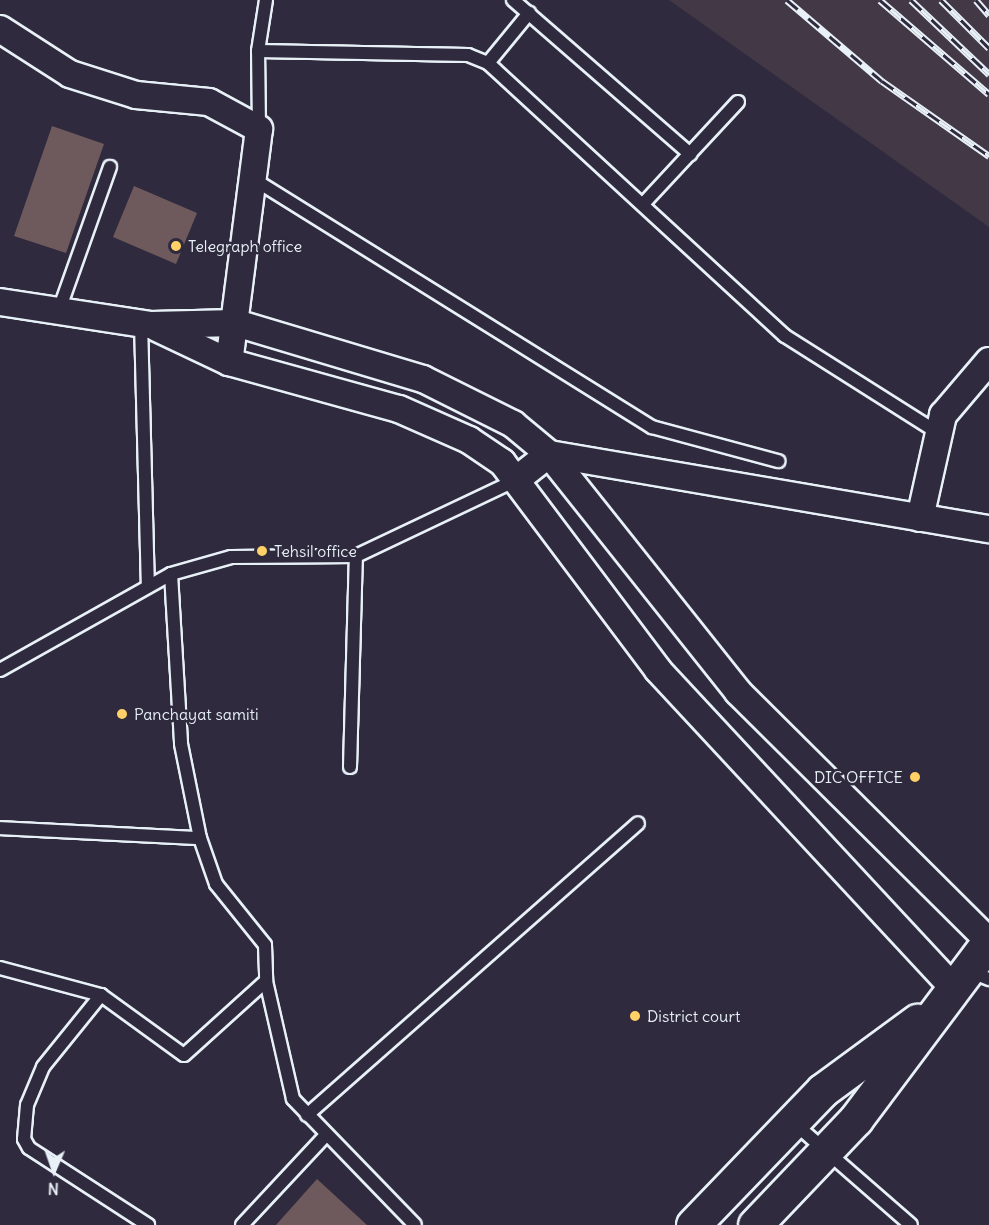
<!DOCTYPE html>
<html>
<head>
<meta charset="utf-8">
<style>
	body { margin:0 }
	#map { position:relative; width:989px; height:1225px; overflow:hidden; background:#2f2a3d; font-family:Delius,sans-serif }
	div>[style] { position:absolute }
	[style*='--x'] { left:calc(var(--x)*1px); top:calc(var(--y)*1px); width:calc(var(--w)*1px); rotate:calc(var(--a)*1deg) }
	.built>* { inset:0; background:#423846 }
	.building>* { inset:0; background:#6e5a5c }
	.roads { filter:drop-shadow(2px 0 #e8f1f8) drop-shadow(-2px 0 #e8f1f8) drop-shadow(0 2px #e8f1f8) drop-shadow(0 -2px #e8f1f8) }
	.lane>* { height:12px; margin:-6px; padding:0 6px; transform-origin:6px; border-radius:6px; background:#2f2a3d }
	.street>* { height:26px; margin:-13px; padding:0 13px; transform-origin:13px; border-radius:13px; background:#2f2a3d }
	.primary>* { height:33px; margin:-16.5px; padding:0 16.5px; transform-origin:16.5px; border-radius:16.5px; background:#2f2a3d }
	.rail>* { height:7px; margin-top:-3.5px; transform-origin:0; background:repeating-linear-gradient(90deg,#2f2a3d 0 14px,#e8f1f8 0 28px); box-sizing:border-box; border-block:2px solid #e8f1f8 }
	.dots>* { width:16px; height:16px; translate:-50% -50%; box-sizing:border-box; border:3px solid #2f2a3d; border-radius:50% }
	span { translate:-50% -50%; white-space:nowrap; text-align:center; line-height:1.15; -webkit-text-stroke:5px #2f2a3d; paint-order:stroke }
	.poi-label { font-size:16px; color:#e8f1f8 }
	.left { translate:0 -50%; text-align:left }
	.right { translate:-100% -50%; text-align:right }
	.north { position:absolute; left:24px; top:1141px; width:60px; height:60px; -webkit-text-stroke:4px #2f2a3d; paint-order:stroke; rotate:182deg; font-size:16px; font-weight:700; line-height:24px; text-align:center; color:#e8f1f8 }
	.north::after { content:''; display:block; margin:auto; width:21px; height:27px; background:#e8f1f8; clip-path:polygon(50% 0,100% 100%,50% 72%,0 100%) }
</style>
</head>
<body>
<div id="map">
	<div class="built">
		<div style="clip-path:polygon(669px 0,989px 0,989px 227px)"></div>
	</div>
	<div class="building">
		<div style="clip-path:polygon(52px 126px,104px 144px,66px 253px,14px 236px)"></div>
		<div style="clip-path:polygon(134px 186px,197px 213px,176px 264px,113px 237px)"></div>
		<div style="clip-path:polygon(317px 1179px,367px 1225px,276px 1225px)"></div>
	</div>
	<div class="roads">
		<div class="lane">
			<div style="--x:513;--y:0;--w:235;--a:41"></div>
			<div style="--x:258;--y:51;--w:210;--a:1.1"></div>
			<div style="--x:468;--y:55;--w:22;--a:22"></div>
			<div style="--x:488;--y:63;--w:403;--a:42.6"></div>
			<div style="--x:785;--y:336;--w:180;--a:32.3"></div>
			<div style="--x:488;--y:63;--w:65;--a:-50.6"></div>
			<div style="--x:259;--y:129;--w:78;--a:-90.7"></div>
			<div style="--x:258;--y:51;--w:52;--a:-81.1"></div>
			<div style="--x:255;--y:180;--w:468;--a:31.9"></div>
			<div style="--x:652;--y:427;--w:131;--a:15.1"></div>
			<div style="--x:644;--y:203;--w:138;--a:-47.1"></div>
			<div style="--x:59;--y:310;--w:152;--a:-70.4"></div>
			<div style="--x:141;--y:323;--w:261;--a:88.5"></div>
			<div style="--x:171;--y:574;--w:170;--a:86.6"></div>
			<div style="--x:181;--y:744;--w:96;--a:78.6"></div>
			<div style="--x:200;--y:838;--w:49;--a:70.8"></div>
			<div style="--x:216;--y:884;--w:78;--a:51.2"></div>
			<div style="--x:265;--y:945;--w:36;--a:88"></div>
			<div style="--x:266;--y:981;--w:121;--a:77.1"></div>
			<div style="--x:293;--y:1099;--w:175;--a:45.9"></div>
			<div style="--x:0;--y:670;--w:196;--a:-29.3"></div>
			<div style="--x:171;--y:574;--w:62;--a:-15.8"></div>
			<div style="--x:231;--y:557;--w:125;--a:-0.5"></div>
			<div style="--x:356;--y:556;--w:177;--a:-25.4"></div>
			<div style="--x:350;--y:767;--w:211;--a:-88.4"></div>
			<div style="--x:0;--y:828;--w:200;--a:2.9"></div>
			<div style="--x:0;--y:968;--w:105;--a:15"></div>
			<div style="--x:101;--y:995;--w:102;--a:35.9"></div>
			<div style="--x:184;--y:1055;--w:110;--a:-42.1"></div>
			<div style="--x:969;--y:971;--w:22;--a:22"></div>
			<div style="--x:101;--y:995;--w:92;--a:128.9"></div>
			<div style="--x:43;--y:1067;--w:41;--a:112.8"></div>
			<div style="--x:27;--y:1105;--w:34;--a:95"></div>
			<div style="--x:24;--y:1139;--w:10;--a:61"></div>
			<div style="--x:29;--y:1148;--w:142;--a:32.9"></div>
			<div style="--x:307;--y:1115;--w:441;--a:-41.4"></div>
			<div style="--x:794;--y:1123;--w:155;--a:41.1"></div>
			<div style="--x:242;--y:1225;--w:123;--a:-47"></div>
		</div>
		<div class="street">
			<div style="--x:0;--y:29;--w:83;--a:32.7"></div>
			<div style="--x:70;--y:74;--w:69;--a:17.7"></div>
			<div style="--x:136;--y:95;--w:73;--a:5.5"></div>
			<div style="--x:209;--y:102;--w:57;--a:28.4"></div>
			<div style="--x:259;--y:129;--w:235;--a:97.3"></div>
			<div style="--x:0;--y:302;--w:153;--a:8.7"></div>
			<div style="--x:151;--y:325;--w:85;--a:-1.3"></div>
			<div style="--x:236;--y:323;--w:195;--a:16.7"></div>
			<div style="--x:423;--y:379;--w:101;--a:26.6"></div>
			<div style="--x:513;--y:424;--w:47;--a:39.8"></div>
			<div style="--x:549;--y:454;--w:304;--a:51.5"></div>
			<div style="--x:738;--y:692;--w:354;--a:44.8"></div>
			<div style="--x:157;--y:328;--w:80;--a:25.3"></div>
			<div style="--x:229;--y:362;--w:176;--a:15.5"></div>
			<div style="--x:399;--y:409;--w:77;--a:23.9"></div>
			<div style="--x:469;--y:440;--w:40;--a:34"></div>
			<div style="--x:502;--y:462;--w:260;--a:53.1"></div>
			<div style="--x:658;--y:670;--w:434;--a:47.1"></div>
			<div style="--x:516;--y:480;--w:42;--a:-38.2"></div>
			<div style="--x:549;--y:454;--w:446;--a:9.7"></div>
			<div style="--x:920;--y:518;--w:106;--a:-77.4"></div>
			<div style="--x:943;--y:415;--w:71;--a:-49.6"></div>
		</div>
		<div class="primary">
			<div style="--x:693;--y:1225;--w:187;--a:-46.1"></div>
			<div style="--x:823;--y:1090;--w:117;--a:-36.3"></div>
			<div style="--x:755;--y:1225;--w:146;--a:-46.4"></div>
			<div style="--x:856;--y:1119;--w:222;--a:-53.2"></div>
		</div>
	</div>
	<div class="rail">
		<div style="--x:787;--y:0;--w:125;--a:40.5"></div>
		<div style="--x:882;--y:81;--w:131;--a:35"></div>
		<div style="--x:880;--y:0;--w:144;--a:40.8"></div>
		<div style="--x:911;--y:0;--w:108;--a:43.5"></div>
		<div style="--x:941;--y:0;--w:68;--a:45"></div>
		<div style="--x:976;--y:0;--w:20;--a:49"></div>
	</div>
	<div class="dots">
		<div style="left:176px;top:246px;background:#ffd166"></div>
		<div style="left:262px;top:551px;background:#ffd166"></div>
		<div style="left:122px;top:714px;background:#ffd166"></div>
		<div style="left:915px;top:777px;background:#ffd166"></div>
		<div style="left:635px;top:1016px;background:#ffd166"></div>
	</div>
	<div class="poi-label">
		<span class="left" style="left:188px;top:246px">Telegraph office</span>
		<span class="left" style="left:274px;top:551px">Tehsil office</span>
		<span class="left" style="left:134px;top:714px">Panchayat samiti</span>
		<span class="right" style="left:903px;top:777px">DIC OFFICE</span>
		<span class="left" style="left:647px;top:1016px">District court</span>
	</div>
	<div class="north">N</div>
</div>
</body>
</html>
